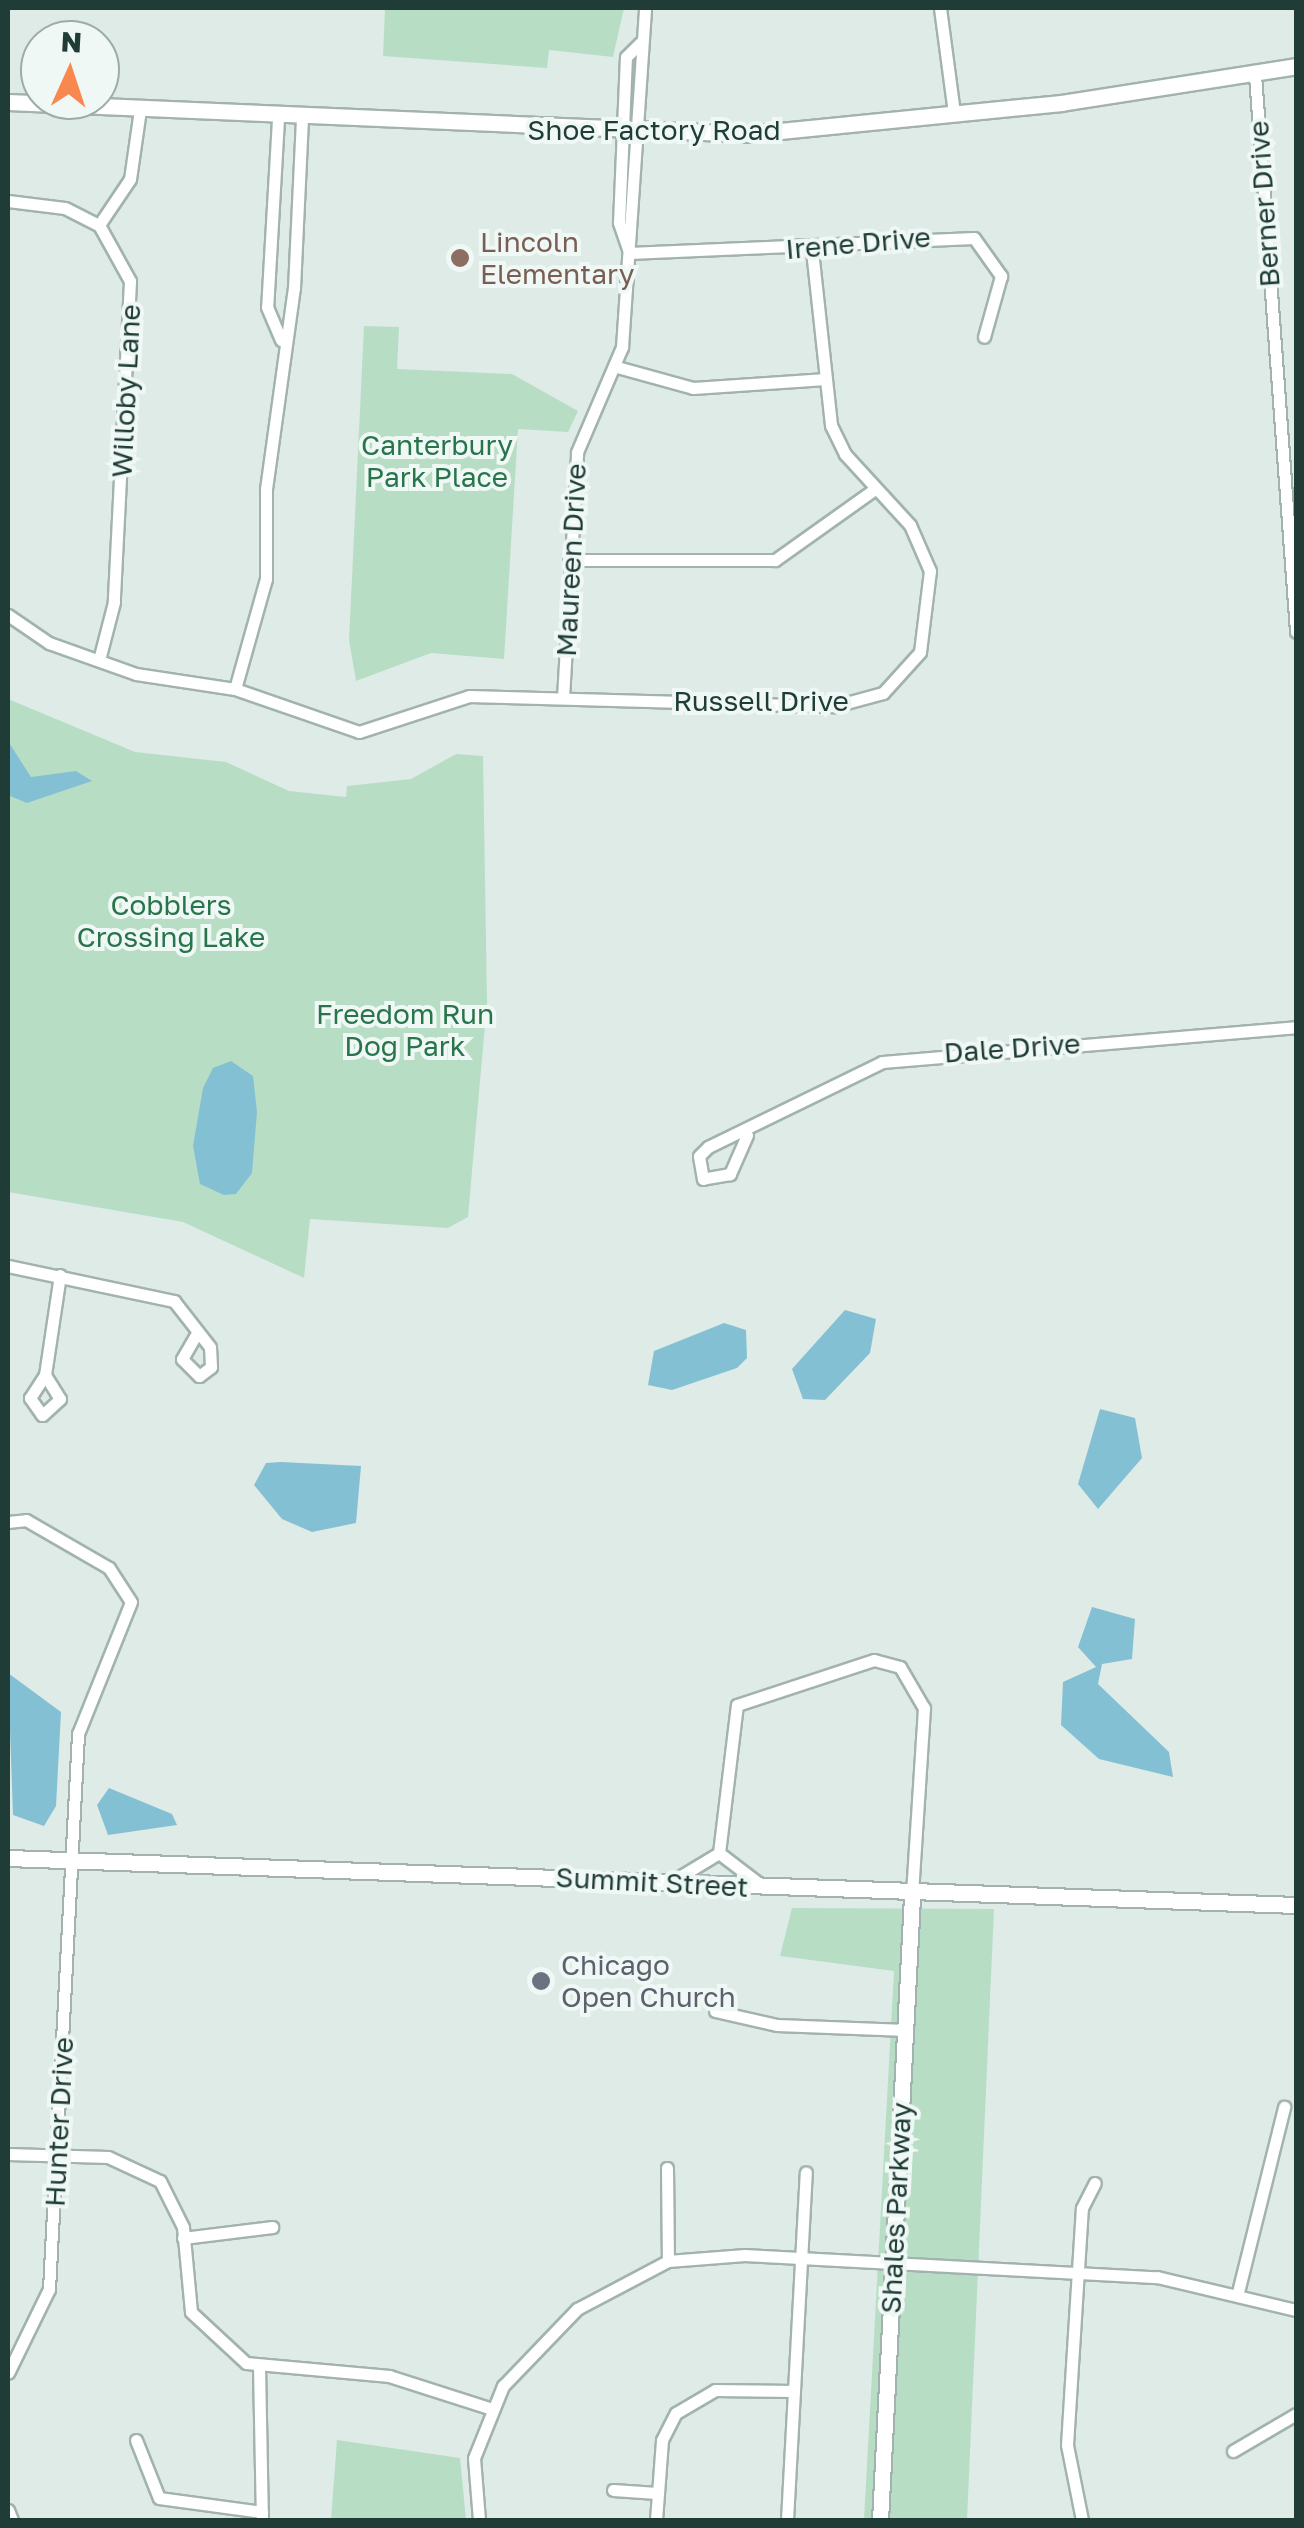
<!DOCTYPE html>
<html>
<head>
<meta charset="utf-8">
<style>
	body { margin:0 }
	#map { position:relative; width:1304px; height:2528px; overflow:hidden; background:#dfebe7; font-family:"Golos Text",sans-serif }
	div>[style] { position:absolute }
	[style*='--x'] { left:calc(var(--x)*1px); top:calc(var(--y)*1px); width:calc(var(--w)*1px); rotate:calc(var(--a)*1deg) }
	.green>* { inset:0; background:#b7dec5 }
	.water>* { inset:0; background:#84c0d4 }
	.roads { filter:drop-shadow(2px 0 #a2b3af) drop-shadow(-2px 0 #a2b3af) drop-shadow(0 2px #a2b3af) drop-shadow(0 -2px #a2b3af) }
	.street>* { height:11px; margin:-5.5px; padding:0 5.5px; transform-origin:5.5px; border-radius:5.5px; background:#fff }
	.secondary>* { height:15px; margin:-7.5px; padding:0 7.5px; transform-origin:7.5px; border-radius:7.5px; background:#fff }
	.dots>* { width:28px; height:28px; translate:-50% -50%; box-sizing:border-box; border:5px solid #f0f8f5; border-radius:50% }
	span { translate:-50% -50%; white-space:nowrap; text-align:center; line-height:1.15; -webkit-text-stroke:8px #f0f8f5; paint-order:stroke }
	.street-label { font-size:28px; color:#1f3c37 }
	.education-label { font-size:28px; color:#785e54 }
	.left { translate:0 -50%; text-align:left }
	.park-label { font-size:28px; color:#28754c }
	.worship-label { font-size:28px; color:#5b616d }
	.frame { position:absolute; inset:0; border:10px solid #1f3c37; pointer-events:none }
	.north { position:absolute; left:20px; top:20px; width:100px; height:100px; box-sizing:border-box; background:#f0f8f5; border:2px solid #9cada9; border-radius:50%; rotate:3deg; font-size:28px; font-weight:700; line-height:40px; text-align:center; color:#1f3c37 }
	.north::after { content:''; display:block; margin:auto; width:35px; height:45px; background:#f98850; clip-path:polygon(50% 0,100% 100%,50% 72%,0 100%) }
</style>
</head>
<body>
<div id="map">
	<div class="green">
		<div style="clip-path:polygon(385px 8px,624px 8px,613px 57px,549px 50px,547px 68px,383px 56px)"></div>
		<div style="clip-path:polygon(364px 326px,399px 327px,397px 369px,512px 374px,578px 411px,568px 432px,518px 429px,504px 659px,431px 653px,356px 681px,349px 640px)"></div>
		<div style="clip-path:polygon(8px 699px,135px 752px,226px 762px,289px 791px,346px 797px,347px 786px,411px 779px,456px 754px,483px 756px,487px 1002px,468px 1217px,448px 1228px,310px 1219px,304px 1278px,183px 1222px,8px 1192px)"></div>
		<div style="clip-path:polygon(792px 1908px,994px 1909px,967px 2520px,864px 2520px,894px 1971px,780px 1956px)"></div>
		<div style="clip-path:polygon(337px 2440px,460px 2458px,466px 2520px,331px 2520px)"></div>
	</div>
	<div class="water">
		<div style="clip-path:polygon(8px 741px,31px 777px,76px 771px,92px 781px,27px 803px,10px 796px)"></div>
		<div style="clip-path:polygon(231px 1061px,253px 1076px,257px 1112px,252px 1173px,236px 1194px,224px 1195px,200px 1184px,193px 1146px,203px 1088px,213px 1068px)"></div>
		<div style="clip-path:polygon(845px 1310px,876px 1319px,870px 1353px,825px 1400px,803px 1399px,792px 1369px)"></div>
		<div style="clip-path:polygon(724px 1323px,746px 1330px,747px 1358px,737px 1368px,672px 1390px,648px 1385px,654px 1351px)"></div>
		<div style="clip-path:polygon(1100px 1409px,1135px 1418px,1142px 1458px,1098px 1509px,1078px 1484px)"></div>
		<div style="clip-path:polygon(281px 1462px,361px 1466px,356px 1523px,312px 1532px,282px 1519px,254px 1485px,266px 1463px)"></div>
		<div style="clip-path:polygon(1092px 1607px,1135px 1619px,1132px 1659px,1102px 1664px,1098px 1684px,1169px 1752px,1173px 1777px,1099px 1759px,1061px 1725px,1063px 1682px,1096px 1667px,1078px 1647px)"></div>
		<div style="clip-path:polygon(8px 1673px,61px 1712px,56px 1806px,44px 1826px,13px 1815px)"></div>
		<div style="clip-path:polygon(109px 1788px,172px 1814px,177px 1825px,108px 1835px,97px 1805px)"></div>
	</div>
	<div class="roads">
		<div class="street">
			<div style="--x:940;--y:8;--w:106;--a:82.4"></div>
			<div style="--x:1255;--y:75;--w:558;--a:85.78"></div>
			<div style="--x:278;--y:119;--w:188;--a:93.3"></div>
			<div style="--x:267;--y:307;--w:36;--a:67"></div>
			<div style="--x:8;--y:201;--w:57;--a:7"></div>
			<div style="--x:65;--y:208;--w:38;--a:27"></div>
			<div style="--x:99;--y:225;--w:64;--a:61"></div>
			<div style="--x:130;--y:281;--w:321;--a:92.9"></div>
			<div style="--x:114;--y:602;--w:60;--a:104.5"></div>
			<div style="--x:99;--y:225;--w:55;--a:-56"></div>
			<div style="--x:130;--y:179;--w:70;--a:-81.8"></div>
			<div style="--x:628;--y:249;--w:28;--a:-109"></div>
			<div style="--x:619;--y:223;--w:166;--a:-87.6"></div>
			<div style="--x:626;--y:57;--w:20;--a:-45"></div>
			<div style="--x:629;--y:253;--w:345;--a:-2.5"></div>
			<div style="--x:974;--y:238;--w:47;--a:54.6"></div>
			<div style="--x:1001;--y:276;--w:63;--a:105.6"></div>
			<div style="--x:617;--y:367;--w:79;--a:15.4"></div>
			<div style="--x:693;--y:388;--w:133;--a:-3.9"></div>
			<div style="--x:569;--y:560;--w:206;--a:0"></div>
			<div style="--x:775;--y:560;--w:123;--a:-35.4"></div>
			<div style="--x:8;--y:615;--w:50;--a:34.3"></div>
			<div style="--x:49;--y:643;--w:92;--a:19.6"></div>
			<div style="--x:136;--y:674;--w:100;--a:8.6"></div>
			<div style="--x:235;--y:689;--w:131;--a:19.1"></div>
			<div style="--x:359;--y:732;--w:116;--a:-18.1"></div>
			<div style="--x:469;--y:696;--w:366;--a:1.6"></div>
			<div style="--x:835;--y:706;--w:50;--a:-15.2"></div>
			<div style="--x:883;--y:693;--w:55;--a:-47.9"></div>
			<div style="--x:920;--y:652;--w:82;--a:-83"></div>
			<div style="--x:930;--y:571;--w:50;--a:-113.5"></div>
			<div style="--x:910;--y:525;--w:96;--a:-132.5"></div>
			<div style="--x:845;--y:454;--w:32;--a:-116"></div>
			<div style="--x:831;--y:425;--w:177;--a:-96.2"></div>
			<div style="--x:235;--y:689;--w:114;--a:-74.3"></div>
			<div style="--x:266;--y:579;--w:90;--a:-90"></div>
			<div style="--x:266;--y:489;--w:203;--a:-82.1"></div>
			<div style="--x:294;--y:288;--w:167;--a:-87.3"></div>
			<div style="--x:563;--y:698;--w:246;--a:-86.7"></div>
			<div style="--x:577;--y:452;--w:114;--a:-66.8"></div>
			<div style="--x:622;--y:347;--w:340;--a:-86.1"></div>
			<div style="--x:747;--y:1135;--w:43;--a:113.6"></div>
			<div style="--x:730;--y:1174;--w:27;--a:170"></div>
			<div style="--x:703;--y:1179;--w:23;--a:-100"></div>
			<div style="--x:699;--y:1156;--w:13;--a:-45"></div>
			<div style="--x:708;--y:1147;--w:194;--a:-26"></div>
			<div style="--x:882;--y:1062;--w:415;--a:-4.8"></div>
			<div style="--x:8;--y:1266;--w:170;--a:11.9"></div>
			<div style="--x:174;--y:1301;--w:58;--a:52"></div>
			<div style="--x:210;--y:1347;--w:20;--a:87"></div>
			<div style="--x:211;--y:1367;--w:15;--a:143"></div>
			<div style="--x:199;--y:1376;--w:24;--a:-135"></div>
			<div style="--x:182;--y:1359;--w:28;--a:-60"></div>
			<div style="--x:45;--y:1375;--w:28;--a:58"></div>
			<div style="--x:60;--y:1399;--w:24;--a:138"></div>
			<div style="--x:42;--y:1415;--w:21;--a:-125"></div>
			<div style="--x:30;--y:1398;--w:27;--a:-57"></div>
			<div style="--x:45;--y:1375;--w:101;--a:-81.5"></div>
			<div style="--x:8;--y:1522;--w:18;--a:-6"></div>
			<div style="--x:26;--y:1520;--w:96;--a:30"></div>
			<div style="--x:109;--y:1568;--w:40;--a:57.1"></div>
			<div style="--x:131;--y:1602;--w:142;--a:111.9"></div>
			<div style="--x:78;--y:1734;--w:556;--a:92.99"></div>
			<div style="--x:49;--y:2289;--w:93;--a:116"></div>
			<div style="--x:719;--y:1853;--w:149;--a:-83.1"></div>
			<div style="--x:737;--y:1705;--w:144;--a:-18.2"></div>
			<div style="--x:874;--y:1660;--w:27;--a:15"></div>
			<div style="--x:900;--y:1667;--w:48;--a:59.7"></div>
			<div style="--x:924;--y:1708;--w:188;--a:93.7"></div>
			<div style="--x:676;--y:1879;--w:50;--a:-31.2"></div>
			<div style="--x:719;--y:1853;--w:48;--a:37.3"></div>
			<div style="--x:715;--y:2011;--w:64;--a:12.7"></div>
			<div style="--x:777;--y:2025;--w:129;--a:2.2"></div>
			<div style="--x:8;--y:2154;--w:100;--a:1.7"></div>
			<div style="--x:108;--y:2157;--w:57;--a:24.8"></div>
			<div style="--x:160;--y:2181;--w:51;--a:63.4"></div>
			<div style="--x:183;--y:2227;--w:85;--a:84.6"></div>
			<div style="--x:191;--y:2312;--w:75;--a:42.8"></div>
			<div style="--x:246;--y:2363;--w:144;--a:5.2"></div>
			<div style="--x:389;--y:2376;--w:105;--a:17.7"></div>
			<div style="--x:667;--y:2168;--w:93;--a:89.4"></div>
			<div style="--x:183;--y:2238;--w:90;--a:-7"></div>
			<div style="--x:1238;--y:2292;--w:191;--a:-76"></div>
			<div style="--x:259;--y:2366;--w:154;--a:88.9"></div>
			<div style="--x:136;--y:2440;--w:62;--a:68.4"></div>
			<div style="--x:159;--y:2498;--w:104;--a:7.7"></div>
			<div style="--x:1233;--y:2451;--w:73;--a:-30.4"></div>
			<div style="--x:613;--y:2490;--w:44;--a:3.9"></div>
			<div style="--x:8;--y:2510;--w:11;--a:68"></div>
			<div style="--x:479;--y:2520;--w:62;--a:-94.6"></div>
			<div style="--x:474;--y:2458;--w:78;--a:-68.1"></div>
			<div style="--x:503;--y:2386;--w:107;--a:-46.1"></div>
			<div style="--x:577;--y:2309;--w:103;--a:-27.8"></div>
			<div style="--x:668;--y:2261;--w:77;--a:-4.5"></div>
			<div style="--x:745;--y:2255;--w:413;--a:3.1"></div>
			<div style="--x:1157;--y:2277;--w:143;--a:13.4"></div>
			<div style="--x:656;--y:2520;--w:80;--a:-85.7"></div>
			<div style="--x:662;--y:2440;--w:30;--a:-63"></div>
			<div style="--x:676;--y:2413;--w:45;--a:-30.5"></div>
			<div style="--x:715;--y:2390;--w:79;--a:0.7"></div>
			<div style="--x:787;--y:2520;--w:348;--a:-86.9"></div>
			<div style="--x:1082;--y:2520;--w:76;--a:-101.3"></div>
			<div style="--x:1067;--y:2445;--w:237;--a:-86.4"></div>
			<div style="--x:1082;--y:2208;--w:28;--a:-63"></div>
		</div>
		<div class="secondary">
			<div style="--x:8;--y:102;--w:743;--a:2.47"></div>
			<div style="--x:750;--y:134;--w:313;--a:-5.7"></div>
			<div style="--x:1061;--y:103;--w:238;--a:-8.9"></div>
			<div style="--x:8;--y:1858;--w:1289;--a:2.09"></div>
			<div style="--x:880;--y:2520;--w:625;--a:-87.06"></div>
		</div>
	</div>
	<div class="dots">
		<div style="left:460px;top:258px;background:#8d6e63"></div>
		<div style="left:541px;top:1981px;background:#6b7280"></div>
	</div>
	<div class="street-label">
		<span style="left:654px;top:130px">Shoe Factory Road</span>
		<span style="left:1264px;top:204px;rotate:-94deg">Berner Drive</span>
		<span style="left:858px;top:243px;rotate:-5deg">Irene Drive</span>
		<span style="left:126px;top:391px;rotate:-87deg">Willoby Lane</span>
		<span style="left:571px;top:560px;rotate:-87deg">Maureen Drive</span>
		<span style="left:761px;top:701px">Russell Drive</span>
		<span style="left:1012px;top:1048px;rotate:-4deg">Dale Drive</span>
		<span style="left:652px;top:1882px;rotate:3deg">Summit Street</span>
		<span style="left:59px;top:2122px;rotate:-87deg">Hunter Drive</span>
		<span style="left:896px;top:2208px;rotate:-87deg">Shales Parkway</span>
	</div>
	<div class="education-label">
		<span class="left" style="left:480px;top:258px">Lincoln<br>Elementary</span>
	</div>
	<div class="park-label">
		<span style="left:437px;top:461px">Canterbury<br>Park Place</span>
		<span style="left:171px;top:921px">Cobblers<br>Crossing Lake</span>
		<span style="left:405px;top:1030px">Freedom Run<br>Dog Park</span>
	</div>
	<div class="worship-label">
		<span class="left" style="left:561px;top:1981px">Chicago<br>Open Church</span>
	</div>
	<div class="frame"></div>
	<div class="north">N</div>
</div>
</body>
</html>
